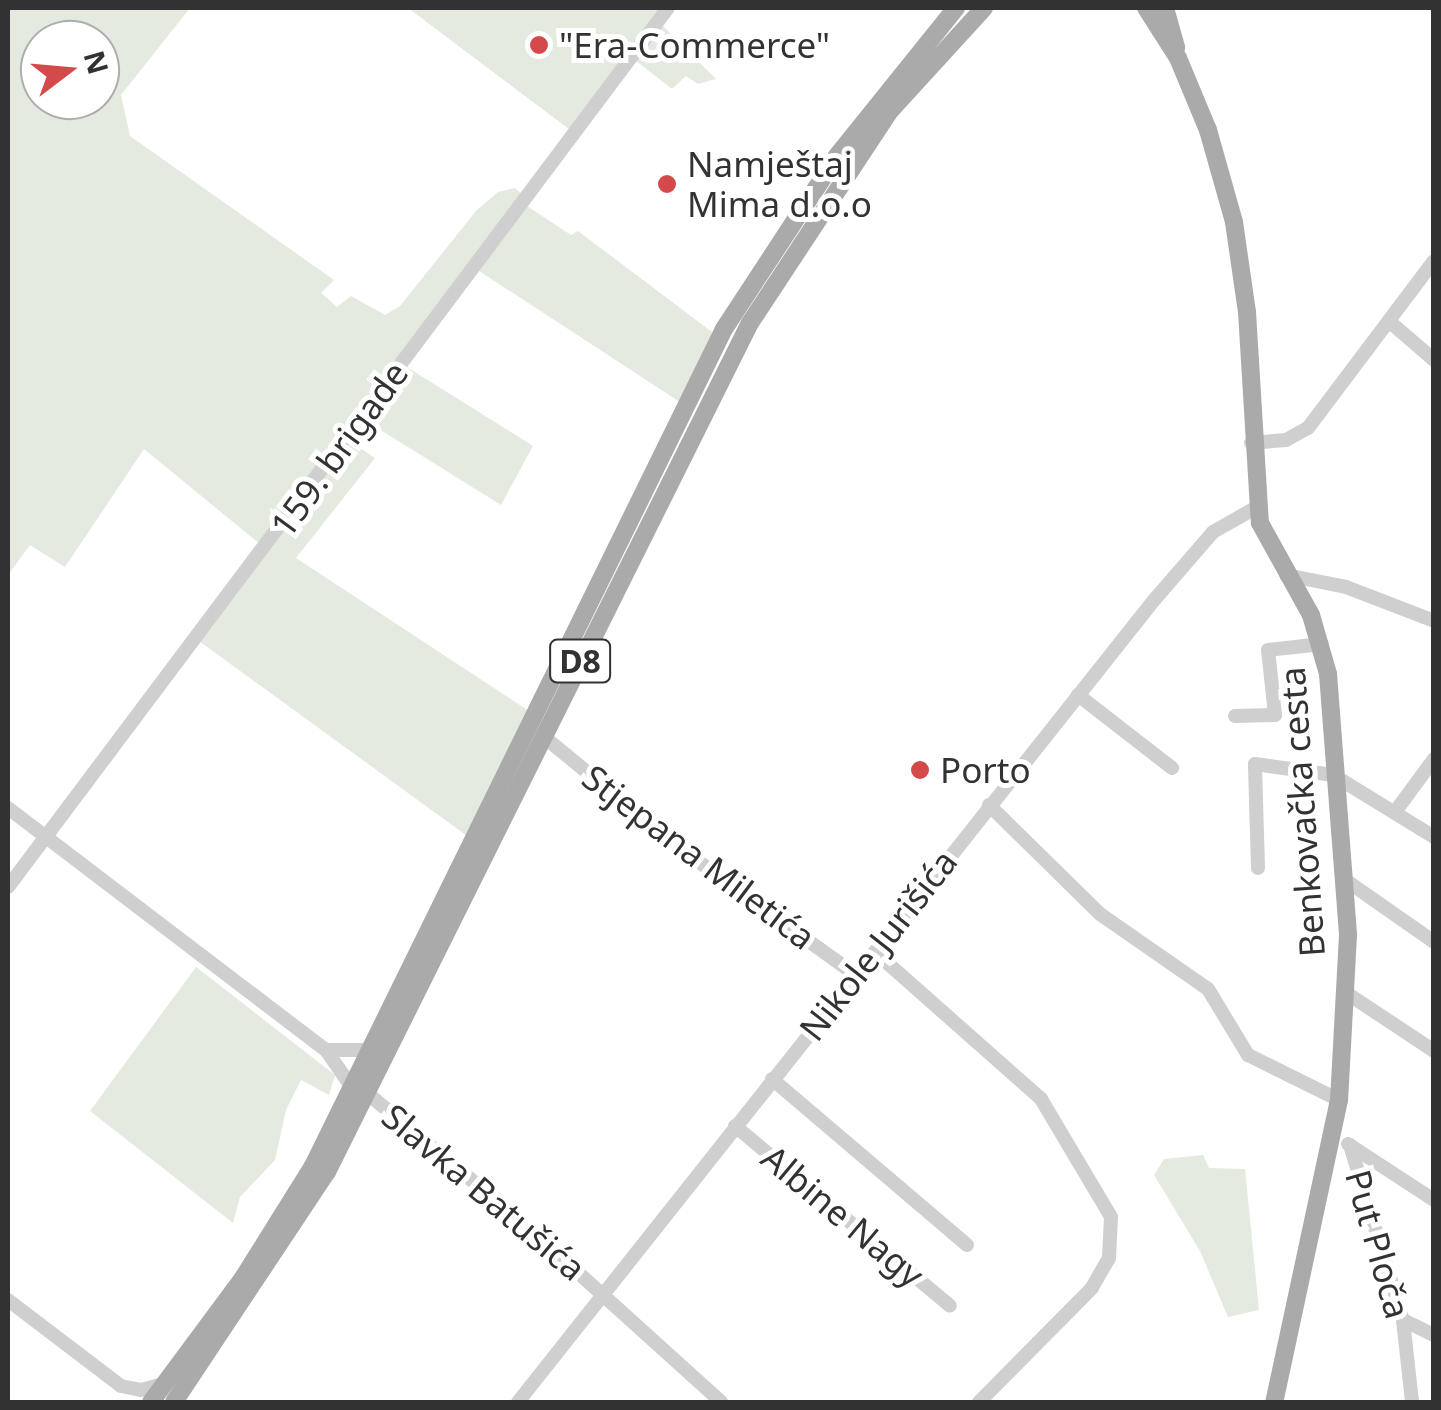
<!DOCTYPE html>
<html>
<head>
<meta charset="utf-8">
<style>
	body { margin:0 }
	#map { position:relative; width:1441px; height:1410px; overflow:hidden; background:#fff; font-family:"Noto Sans",sans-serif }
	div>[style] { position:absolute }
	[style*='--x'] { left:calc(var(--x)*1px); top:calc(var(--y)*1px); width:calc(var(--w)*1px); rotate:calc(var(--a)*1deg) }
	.green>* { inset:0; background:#e4eadf }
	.minor>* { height:14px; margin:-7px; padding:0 7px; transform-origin:7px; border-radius:7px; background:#cfcfcf }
	.major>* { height:18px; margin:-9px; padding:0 9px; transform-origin:9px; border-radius:9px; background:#aaa }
	.dots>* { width:28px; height:28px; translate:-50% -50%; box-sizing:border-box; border:5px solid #fff; border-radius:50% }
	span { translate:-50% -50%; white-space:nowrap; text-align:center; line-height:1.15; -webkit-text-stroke:10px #fff; paint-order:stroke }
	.shield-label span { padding:2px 8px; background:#fff; border:2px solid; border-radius:8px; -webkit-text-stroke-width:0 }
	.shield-label { font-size:32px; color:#323232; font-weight:700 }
	.poi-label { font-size:35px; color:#323232 }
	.left { translate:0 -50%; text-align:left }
	.street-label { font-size:35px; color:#323232 }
	.frame { position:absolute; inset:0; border:10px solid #323232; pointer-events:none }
	.north { position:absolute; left:20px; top:20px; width:100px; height:100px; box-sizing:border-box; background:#fff; border:2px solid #adadad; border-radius:50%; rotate:74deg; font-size:28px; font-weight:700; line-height:40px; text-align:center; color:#323232 }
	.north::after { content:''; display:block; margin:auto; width:35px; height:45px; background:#d44949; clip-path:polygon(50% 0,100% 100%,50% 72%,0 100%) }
</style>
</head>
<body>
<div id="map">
	<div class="green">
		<div style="clip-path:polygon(evenodd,8px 8px,190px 8px,121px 95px,130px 136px,334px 280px,321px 293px,337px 307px,351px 296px,385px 315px,400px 306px,476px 211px,498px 192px,515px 188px,524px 196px,521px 202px,571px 235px,578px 231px,720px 338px,686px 406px,473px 267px,402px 364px,533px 446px,501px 505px,363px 419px,348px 440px,375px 458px,296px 558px,535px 715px,474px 841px,199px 641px,266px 549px,144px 449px,65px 567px,30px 545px,8px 575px,8px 8px,40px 40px,100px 40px,100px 100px,40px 100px,40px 40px)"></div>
		<div style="clip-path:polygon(408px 8px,668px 8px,659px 22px,716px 79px,698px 84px,686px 76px,672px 89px,631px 57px,573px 132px)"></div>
		<div style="clip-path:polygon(196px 967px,335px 1075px,329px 1095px,301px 1080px,286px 1110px,275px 1160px,240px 1197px,233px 1223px,90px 1111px)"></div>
		<div style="clip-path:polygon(1203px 1155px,1209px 1168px,1245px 1169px,1259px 1310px,1228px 1317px,1200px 1251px,1154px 1175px,1164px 1159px)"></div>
	</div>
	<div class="minor">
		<div style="--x:1390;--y:322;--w:58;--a:40.8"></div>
		<div style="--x:1251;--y:443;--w:35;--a:-5"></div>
		<div style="--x:1286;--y:440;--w:25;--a:-29"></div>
		<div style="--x:1308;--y:428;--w:209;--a:-53"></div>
		<div style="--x:1286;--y:575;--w:61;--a:11.3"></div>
		<div style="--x:1346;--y:587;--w:94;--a:21.1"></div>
		<div style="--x:1078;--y:695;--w:119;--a:37.8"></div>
		<div style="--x:1235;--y:716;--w:40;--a:-1.4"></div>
		<div style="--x:1275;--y:715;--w:65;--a:-96.1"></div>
		<div style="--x:1268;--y:650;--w:54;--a:-6.3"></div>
		<div style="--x:543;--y:736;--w:173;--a:39.4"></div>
		<div style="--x:677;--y:846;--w:221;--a:35.8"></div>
		<div style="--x:989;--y:805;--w:156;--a:44.5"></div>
		<div style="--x:1100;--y:914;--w:131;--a:34.8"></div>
		<div style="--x:1208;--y:989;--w:77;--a:58.8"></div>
		<div style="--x:1248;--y:1055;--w:102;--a:26.3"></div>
		<div style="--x:8;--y:808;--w:400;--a:37.3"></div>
		<div style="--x:326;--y:1050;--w:47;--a:55.3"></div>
		<div style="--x:1395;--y:812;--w:66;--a:-53.7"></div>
		<div style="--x:1258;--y:868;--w:104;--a:-91.7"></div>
		<div style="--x:1255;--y:764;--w:79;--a:8"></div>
		<div style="--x:1333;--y:775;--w:119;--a:31.5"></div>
		<div style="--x:1344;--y:879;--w:110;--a:35"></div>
		<div style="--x:8;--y:887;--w:1099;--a:-53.1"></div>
		<div style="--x:875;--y:952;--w:222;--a:41.5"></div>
		<div style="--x:1041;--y:1099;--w:137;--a:59.3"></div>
		<div style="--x:1111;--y:1217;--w:41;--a:92.8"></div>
		<div style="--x:1109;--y:1258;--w:34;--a:120"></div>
		<div style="--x:1092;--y:1288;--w:161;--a:134.7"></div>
		<div style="--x:1345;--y:992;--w:107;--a:33.5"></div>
		<div style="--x:327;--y:1050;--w:43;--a:0"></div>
		<div style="--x:772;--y:1079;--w:256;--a:40.4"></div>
		<div style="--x:367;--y:1093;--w:202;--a:39.8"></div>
		<div style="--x:522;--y:1222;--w:268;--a:42.1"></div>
		<div style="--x:735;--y:1126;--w:280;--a:39.9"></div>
		<div style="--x:1348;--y:1144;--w:103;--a:33.1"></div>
		<div style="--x:1350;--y:1145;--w:183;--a:73.2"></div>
		<div style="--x:1403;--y:1320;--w:82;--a:83.7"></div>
		<div style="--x:8;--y:1300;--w:142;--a:37.3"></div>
		<div style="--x:121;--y:1386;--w:20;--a:11"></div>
		<div style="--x:141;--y:1390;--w:27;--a:-15"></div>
		<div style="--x:1403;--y:1320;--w:34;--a:26"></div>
		<div style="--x:518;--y:1402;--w:1025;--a:-51.58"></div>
		<div style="--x:1155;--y:599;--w:89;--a:-49.1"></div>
		<div style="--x:1213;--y:532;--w:51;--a:-29.6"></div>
	</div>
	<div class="major">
		<div style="--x:1146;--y:8;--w:59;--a:57.4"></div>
		<div style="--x:1178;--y:58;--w:78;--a:67.4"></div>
		<div style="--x:1208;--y:130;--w:96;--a:74.2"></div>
		<div style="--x:1234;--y:222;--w:91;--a:81.8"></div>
		<div style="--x:1247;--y:312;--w:211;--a:86.5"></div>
		<div style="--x:1260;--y:523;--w:105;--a:61"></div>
		<div style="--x:1311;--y:615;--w:61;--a:73.9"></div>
		<div style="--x:1328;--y:674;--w:262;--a:85.6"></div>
		<div style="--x:1348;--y:935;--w:165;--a:93.1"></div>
		<div style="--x:1339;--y:1100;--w:309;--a:102.1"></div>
		<div style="--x:1165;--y:8;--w:41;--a:74.2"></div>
		<div style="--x:151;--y:1402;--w:154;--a:-53.4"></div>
		<div style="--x:243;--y:1278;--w:132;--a:-58"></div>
		<div style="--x:313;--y:1166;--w:932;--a:-63.85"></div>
		<div style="--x:724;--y:329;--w:207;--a:-56.8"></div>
		<div style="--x:837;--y:156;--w:190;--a:-51.2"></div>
		<div style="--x:174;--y:1402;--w:276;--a:-56.4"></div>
		<div style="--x:327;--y:1172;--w:949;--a:-63.52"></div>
		<div style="--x:750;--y:323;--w:253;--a:-56.6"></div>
		<div style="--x:889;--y:112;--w:141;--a:-47.6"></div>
	</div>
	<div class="dots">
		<div style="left:539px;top:45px;background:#d44949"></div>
		<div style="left:667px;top:184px;background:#d44949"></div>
		<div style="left:920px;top:770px;background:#d44949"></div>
	</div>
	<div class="shield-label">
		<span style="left:580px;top:661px">D8</span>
	</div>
	<div class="poi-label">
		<span class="left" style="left:559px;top:45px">"Era-Commerce"</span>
		<span class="left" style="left:687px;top:184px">Namještaj<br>Mima d.o.o</span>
		<span class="left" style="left:940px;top:770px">Porto</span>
	</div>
	<div class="street-label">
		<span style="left:339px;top:449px;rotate:-54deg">159. brigade</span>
		<span style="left:1302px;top:812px;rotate:-94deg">Benkovačka cesta</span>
		<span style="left:699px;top:857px;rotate:37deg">Stjepana Miletića</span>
		<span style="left:878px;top:945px;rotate:-52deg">Nikole Jurišića</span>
		<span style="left:484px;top:1192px;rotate:40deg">Slavka Batušića</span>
		<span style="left:843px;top:1216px;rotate:40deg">Albine Nagy</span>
		<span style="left:1378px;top:1244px;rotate:74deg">Put Ploča</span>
	</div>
	<div class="frame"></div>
	<div class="north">N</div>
</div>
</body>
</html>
